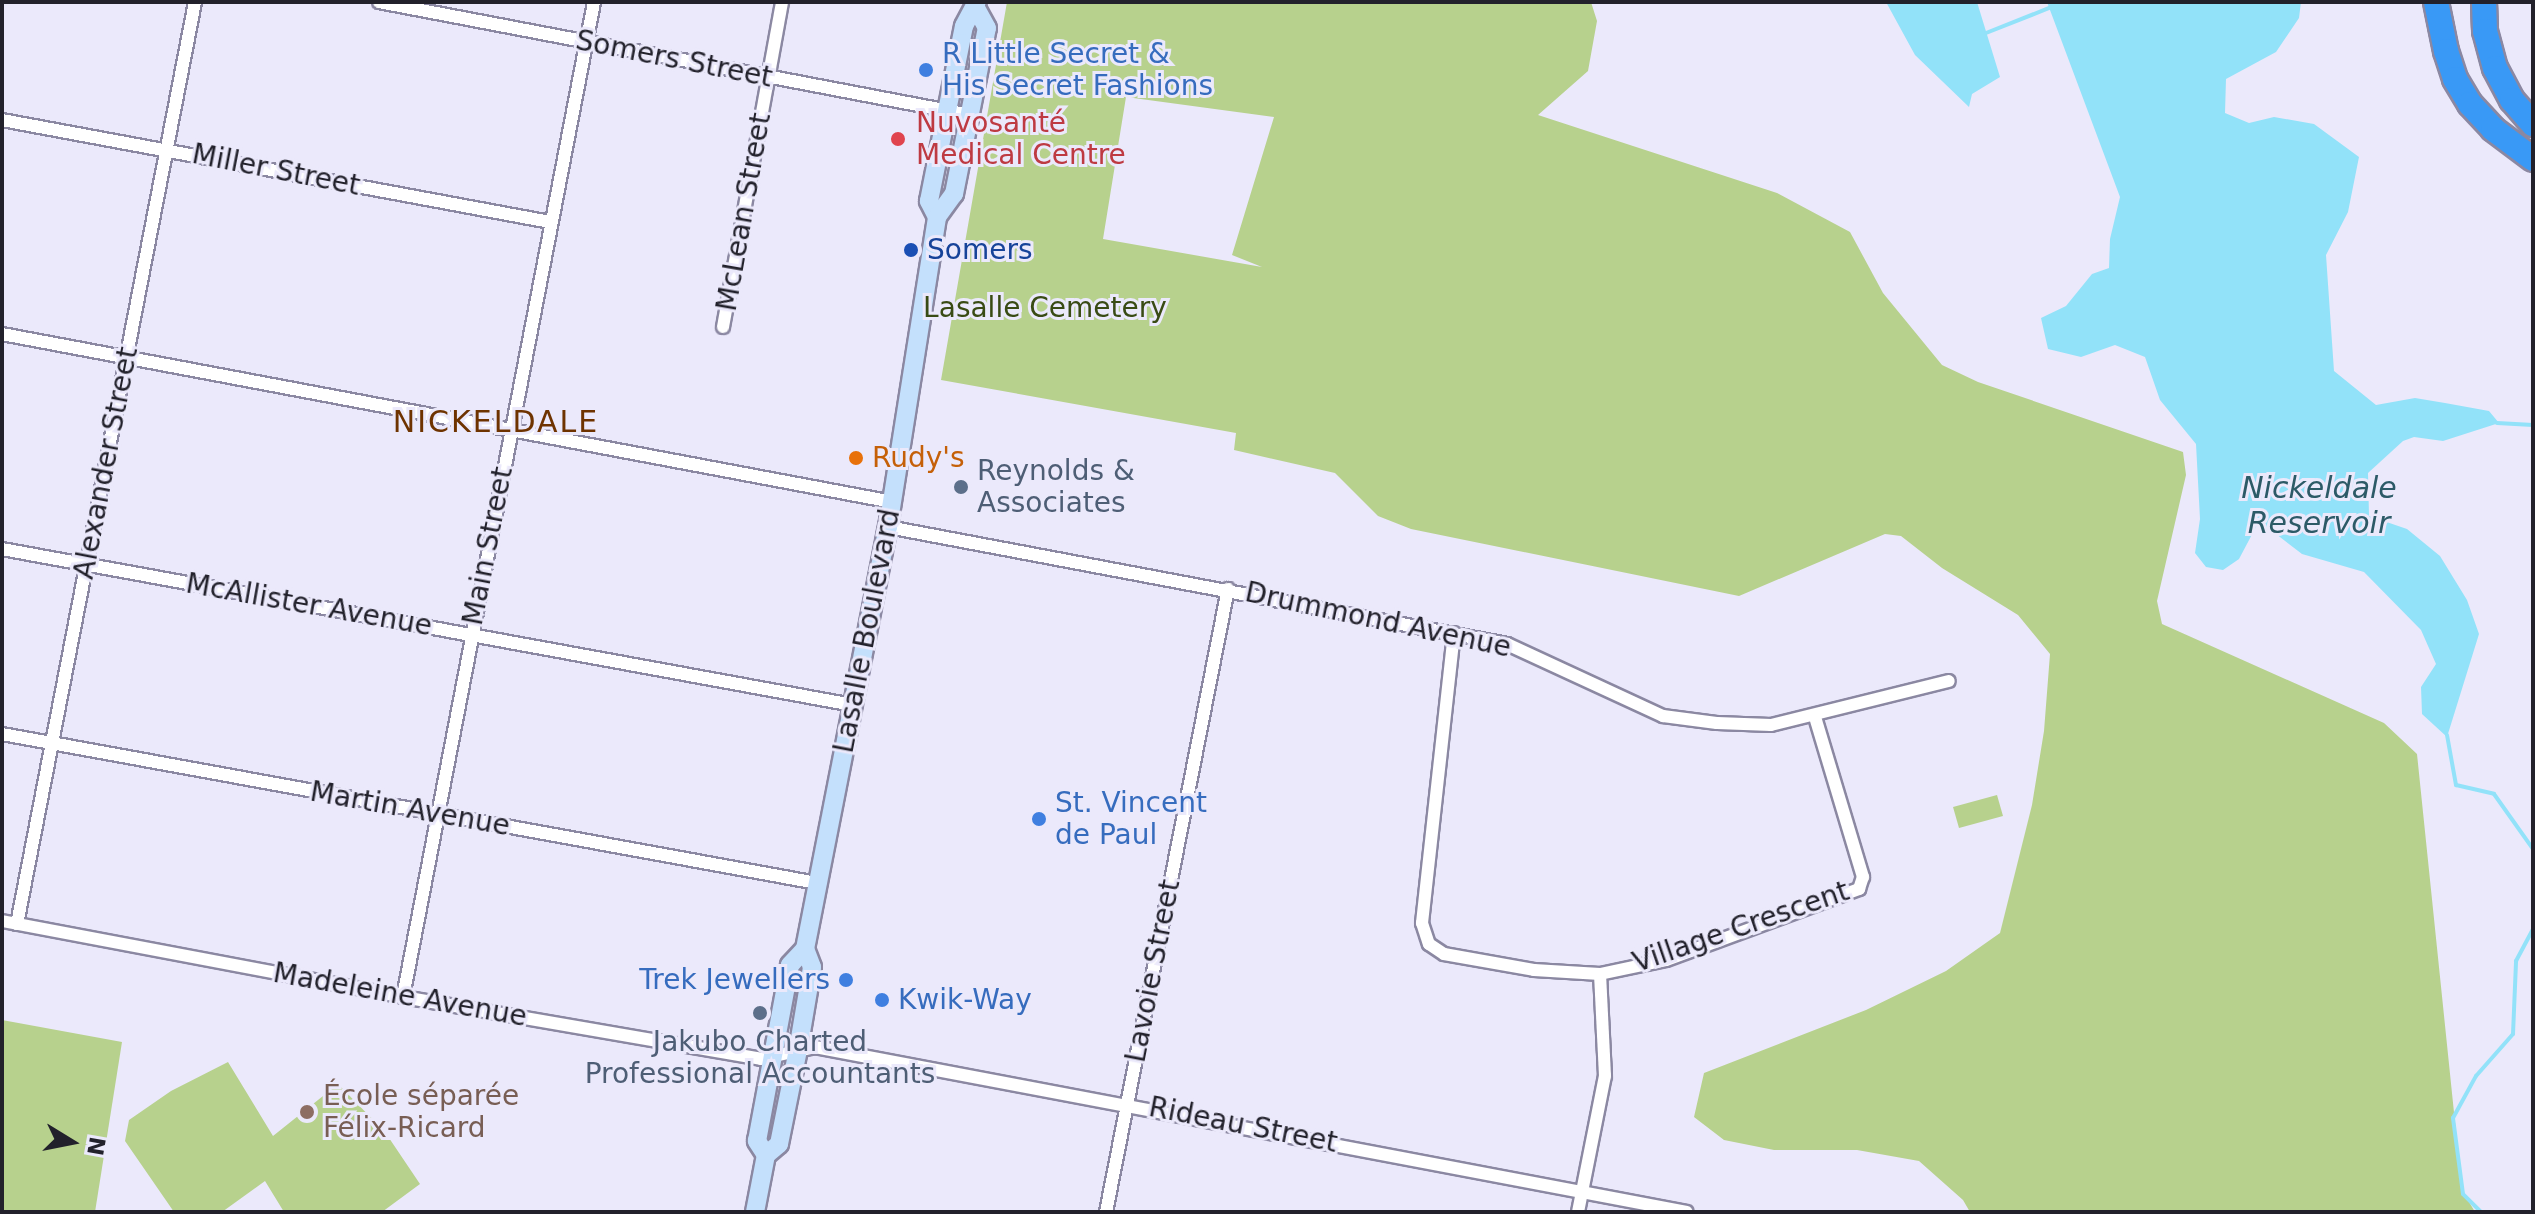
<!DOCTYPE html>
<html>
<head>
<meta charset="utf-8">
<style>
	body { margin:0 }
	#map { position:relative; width:2535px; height:1214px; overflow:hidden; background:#ebe9fb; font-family:"DejaVu Sans",sans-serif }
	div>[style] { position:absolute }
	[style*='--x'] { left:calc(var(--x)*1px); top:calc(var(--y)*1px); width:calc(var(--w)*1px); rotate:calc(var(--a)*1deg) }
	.green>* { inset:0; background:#b7d18d }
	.water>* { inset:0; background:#92e2f9 }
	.stream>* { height:4px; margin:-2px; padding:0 2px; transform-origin:2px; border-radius:2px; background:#92e2f9 }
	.roads { filter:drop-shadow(2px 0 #8b88a2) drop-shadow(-2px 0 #8b88a2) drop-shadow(0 2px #8b88a2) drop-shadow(0 -2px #8b88a2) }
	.street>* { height:12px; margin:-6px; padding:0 6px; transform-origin:6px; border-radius:6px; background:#fff }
	.secondary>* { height:18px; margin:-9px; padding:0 9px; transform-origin:9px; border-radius:9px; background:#c4e0fc }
	.highway>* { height:24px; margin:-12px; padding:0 12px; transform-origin:12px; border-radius:12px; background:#3999f6 }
	.dots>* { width:22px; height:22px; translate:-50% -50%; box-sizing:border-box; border:4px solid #ebe9fb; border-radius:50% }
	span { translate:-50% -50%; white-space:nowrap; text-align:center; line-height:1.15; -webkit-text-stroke:6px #ebe9fb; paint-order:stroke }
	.shop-label { font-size:28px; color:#366cbe }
	.left { translate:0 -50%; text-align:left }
	.right { translate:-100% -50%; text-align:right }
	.street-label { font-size:28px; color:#22212b }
	.health-label { font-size:28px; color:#be3a42 }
	.transit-label { font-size:28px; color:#164399 }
	.park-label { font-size:28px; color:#394b14 }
	.food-label { font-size:28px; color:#c56008 }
	.service-label { font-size:28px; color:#4e5e75 }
	.education-label { font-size:28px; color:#785e54 }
	.neighbourhood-label { font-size:30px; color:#6e3300; letter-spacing:2px }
	.water-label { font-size:30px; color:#2c5a67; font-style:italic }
	.frame { position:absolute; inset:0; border:4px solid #22212b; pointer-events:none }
	.north { position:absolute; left:32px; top:1102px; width:80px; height:80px; -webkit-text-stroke:6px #ebe9fb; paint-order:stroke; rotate:100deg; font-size:22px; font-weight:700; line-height:32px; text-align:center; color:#22212b }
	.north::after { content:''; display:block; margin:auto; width:28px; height:36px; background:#22212b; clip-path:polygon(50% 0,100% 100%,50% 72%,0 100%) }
</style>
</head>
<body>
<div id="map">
	<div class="green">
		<div style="clip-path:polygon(evenodd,1007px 2px,1591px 2px,1597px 21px,1588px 71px,1538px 115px,1777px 193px,1850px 232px,1883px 293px,1942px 365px,1978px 382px,2183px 452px,2186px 475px,2157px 601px,2162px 624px,2384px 723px,2417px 754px,2462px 1190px,2475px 1212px,1970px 1212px,1963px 1200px,1919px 1161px,1857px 1150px,1774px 1150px,1724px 1140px,1694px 1117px,1704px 1073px,1866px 1010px,1946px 971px,2000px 933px,2032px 805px,2044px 731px,2050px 654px,2018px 615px,1942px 568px,1901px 536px,1885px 534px,1739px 596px,1411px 529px,1378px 516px,1335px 473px,1234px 450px,1236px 433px,941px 380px,1007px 2px,1126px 97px,1274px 117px,1232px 255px,1262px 267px,1103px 239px,1126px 97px)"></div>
		<div style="clip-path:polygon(1997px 795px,2003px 816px,1959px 828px,1953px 807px)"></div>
		<div style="clip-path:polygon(2px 1020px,122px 1042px,95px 1212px,2px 1212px)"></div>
		<div style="clip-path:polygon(228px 1062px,273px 1136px,338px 1084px,385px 1132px,420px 1184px,382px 1212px,284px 1212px,265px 1181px,222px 1212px,174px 1212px,125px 1141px,129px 1120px,171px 1091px)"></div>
	</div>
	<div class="water">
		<div style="clip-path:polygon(1886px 2px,1977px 2px,2000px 77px,1972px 94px,1969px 107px,1915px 55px)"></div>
		<div style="clip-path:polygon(2047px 2px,2301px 2px,2299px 18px,2276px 52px,2226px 79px,2225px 113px,2249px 123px,2274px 117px,2314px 124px,2359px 157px,2348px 212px,2326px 255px,2334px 371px,2376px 405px,2415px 398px,2445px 403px,2489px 411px,2499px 423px,2443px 441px,2414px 437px,2403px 441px,2368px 473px,2369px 516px,2407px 529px,2440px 556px,2467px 600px,2479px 634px,2447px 737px,2422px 714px,2421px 687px,2436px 664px,2421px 630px,2364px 572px,2302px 554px,2267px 527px,2257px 525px,2239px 559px,2223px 570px,2206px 567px,2195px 553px,2200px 519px,2196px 444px,2160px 400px,2145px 357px,2115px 345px,2081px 357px,2048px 349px,2041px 318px,2066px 306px,2092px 274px,2109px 268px,2110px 239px,2120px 197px)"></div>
	</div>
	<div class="stream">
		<div style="--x:1986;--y:33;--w:68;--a:-21.6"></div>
		<div style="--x:2497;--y:423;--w:36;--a:3"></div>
		<div style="--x:2447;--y:735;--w:51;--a:79.8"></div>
		<div style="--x:2456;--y:785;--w:39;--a:13"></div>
		<div style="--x:2494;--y:794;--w:67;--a:54.7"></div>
		<div style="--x:2481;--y:1212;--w:25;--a:-135"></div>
		<div style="--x:2463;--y:1194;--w:77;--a:-97.5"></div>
		<div style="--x:2453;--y:1118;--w:48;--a:-61.3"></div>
		<div style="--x:2476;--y:1076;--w:56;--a:-48.6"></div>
		<div style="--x:2513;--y:1034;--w:73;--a:-87.6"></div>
		<div style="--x:2516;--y:961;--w:36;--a:-62"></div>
	</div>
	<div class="roads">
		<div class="street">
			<div style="--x:379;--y:2;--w:602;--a:10.82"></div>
			<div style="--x:2;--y:120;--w:557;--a:10.54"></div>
			<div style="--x:723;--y:327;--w:330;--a:-79.7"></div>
			<div style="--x:2;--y:334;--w:907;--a:10.68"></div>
			<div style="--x:888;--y:527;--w:630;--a:10.7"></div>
			<div style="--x:1507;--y:644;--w:172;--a:24.8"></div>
			<div style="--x:1663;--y:716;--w:54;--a:7.4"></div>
			<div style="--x:1717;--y:723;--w:54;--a:2.1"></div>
			<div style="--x:1771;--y:725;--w:183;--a:-13.9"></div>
			<div style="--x:2;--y:549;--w:865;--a:10.39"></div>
			<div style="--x:1454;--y:633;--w:292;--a:96.3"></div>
			<div style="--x:1422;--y:923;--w:22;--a:72"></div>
			<div style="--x:1429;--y:944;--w:18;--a:34"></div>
			<div style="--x:1444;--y:954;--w:91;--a:10.1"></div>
			<div style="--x:1534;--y:970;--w:66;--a:3.5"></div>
			<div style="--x:1600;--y:974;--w:67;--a:-12"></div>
			<div style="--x:1666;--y:960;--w:206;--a:-20.2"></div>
			<div style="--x:1859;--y:889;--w:13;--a:-72"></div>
			<div style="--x:1863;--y:877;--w:167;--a:-106.7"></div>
			<div style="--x:2;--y:734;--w:829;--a:10.36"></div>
			<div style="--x:2;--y:921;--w:408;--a:10.7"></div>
			<div style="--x:403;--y:997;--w:363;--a:9.8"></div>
			<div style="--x:761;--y:1059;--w:55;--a:-12.5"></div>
			<div style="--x:815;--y:1047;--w:887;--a:10.71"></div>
			<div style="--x:17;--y:924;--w:939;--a:-79.07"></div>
			<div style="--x:403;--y:997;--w:1013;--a:-79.13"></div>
			<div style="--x:1106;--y:1212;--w:635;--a:-78.92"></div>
			<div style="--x:1578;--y:1212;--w:139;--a:-78.8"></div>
			<div style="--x:1605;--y:1076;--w:102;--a:-92.8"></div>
		</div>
		<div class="secondary">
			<div style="--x:937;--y:217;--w:18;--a:-117"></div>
			<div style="--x:929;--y:201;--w:178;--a:-78.7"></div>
			<div style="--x:964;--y:26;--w:27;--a:-62"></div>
			<div style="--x:766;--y:1155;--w:17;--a:-123"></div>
			<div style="--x:757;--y:1141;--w:179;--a:-79.4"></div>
			<div style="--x:790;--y:965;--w:22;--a:-47"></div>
			<div style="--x:805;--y:949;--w:430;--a:-78.9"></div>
			<div style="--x:888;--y:527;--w:314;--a:-81"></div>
			<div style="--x:937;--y:217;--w:29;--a:-54"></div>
			<div style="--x:954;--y:194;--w:169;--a:-78.8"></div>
			<div style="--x:987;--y:28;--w:23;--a:-119"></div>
			<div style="--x:755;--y:1212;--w:58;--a:-79.1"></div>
			<div style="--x:766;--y:1155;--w:17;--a:-40"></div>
			<div style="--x:779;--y:1144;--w:96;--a:-78.6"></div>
			<div style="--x:798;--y:1050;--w:84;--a:-80.4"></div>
			<div style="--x:812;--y:967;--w:19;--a:-111"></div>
		</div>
		<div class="highway">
			<div style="--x:2436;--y:2;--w:50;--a:78.5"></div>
			<div style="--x:2446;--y:51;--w:29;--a:72"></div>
			<div style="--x:2455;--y:79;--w:29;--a:59"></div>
			<div style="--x:2470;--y:104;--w:34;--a:47"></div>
			<div style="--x:2493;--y:129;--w:50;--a:36.9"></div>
			<div style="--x:2484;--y:2;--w:29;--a:88"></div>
			<div style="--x:2485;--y:31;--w:38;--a:75"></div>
			<div style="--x:2495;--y:68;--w:36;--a:62"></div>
			<div style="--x:2512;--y:100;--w:32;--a:49"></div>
		</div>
	</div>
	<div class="dots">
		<div style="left:926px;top:70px;background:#3f7fe0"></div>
		<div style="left:898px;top:139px;background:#e0444e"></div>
		<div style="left:911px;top:250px;background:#1a4fb4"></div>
		<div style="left:856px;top:458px;background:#e8710a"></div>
		<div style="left:961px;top:487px;background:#5c6f8a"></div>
		<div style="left:1039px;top:819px;background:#3f7fe0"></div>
		<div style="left:846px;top:980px;background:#3f7fe0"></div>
		<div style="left:882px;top:1000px;background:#3f7fe0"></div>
		<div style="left:760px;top:1013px;background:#5c6f8a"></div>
		<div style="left:307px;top:1112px;background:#8d6e63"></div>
	</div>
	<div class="shop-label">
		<span class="left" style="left:942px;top:70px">R Little Secret &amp;<br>His Secret Fashions</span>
		<span class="left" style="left:1055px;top:819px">St. Vincent<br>de Paul</span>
		<span class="right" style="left:830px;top:980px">Trek Jewellers</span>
		<span class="left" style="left:898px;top:1000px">Kwik-Way</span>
	</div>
	<div class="street-label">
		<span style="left:674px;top:59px;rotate:11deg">Somers Street</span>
		<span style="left:276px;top:170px;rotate:11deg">Miller Street</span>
		<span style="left:744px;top:212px;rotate:-80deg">McLean Street</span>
		<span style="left:106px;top:463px;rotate:-79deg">Alexander Street</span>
		<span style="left:488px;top:546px;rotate:-79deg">Main Street</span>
		<span style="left:309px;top:605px;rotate:10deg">McAllister Avenue</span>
		<span style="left:1378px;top:620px;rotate:12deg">Drummond Avenue</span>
		<span style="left:867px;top:631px;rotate:-79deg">Lasalle Boulevard</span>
		<span style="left:410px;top:809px;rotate:10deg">Martin Avenue</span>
		<span style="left:1741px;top:927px;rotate:-19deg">Village Crescent</span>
		<span style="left:1153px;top:971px;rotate:-79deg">Lavoie Street</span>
		<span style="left:400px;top:995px;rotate:10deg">Madeleine Avenue</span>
		<span style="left:1243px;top:1125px;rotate:11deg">Rideau Street</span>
	</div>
	<div class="health-label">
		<span class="left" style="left:916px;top:139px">Nuvosanté<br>Medical Centre</span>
	</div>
	<div class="transit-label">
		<span class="left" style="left:927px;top:250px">Somers</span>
	</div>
	<div class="park-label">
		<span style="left:1045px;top:308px">Lasalle Cemetery</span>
	</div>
	<div class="food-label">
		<span class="left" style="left:872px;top:458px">Rudy's</span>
	</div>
	<div class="service-label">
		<span class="left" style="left:977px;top:487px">Reynolds &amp;<br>Associates</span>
		<span style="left:760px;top:1058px">Jakubo Charted<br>Professional Accountants</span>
	</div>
	<div class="education-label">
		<span class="left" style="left:323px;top:1112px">École séparée<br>Félix-Ricard</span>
	</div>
	<div class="neighbourhood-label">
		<span style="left:496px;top:422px">NICKELDALE</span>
	</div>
	<div class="water-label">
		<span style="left:2319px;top:505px">Nickeldale<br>Reservoir</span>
	</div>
	<div class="frame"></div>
	<div class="north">N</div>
</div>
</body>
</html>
